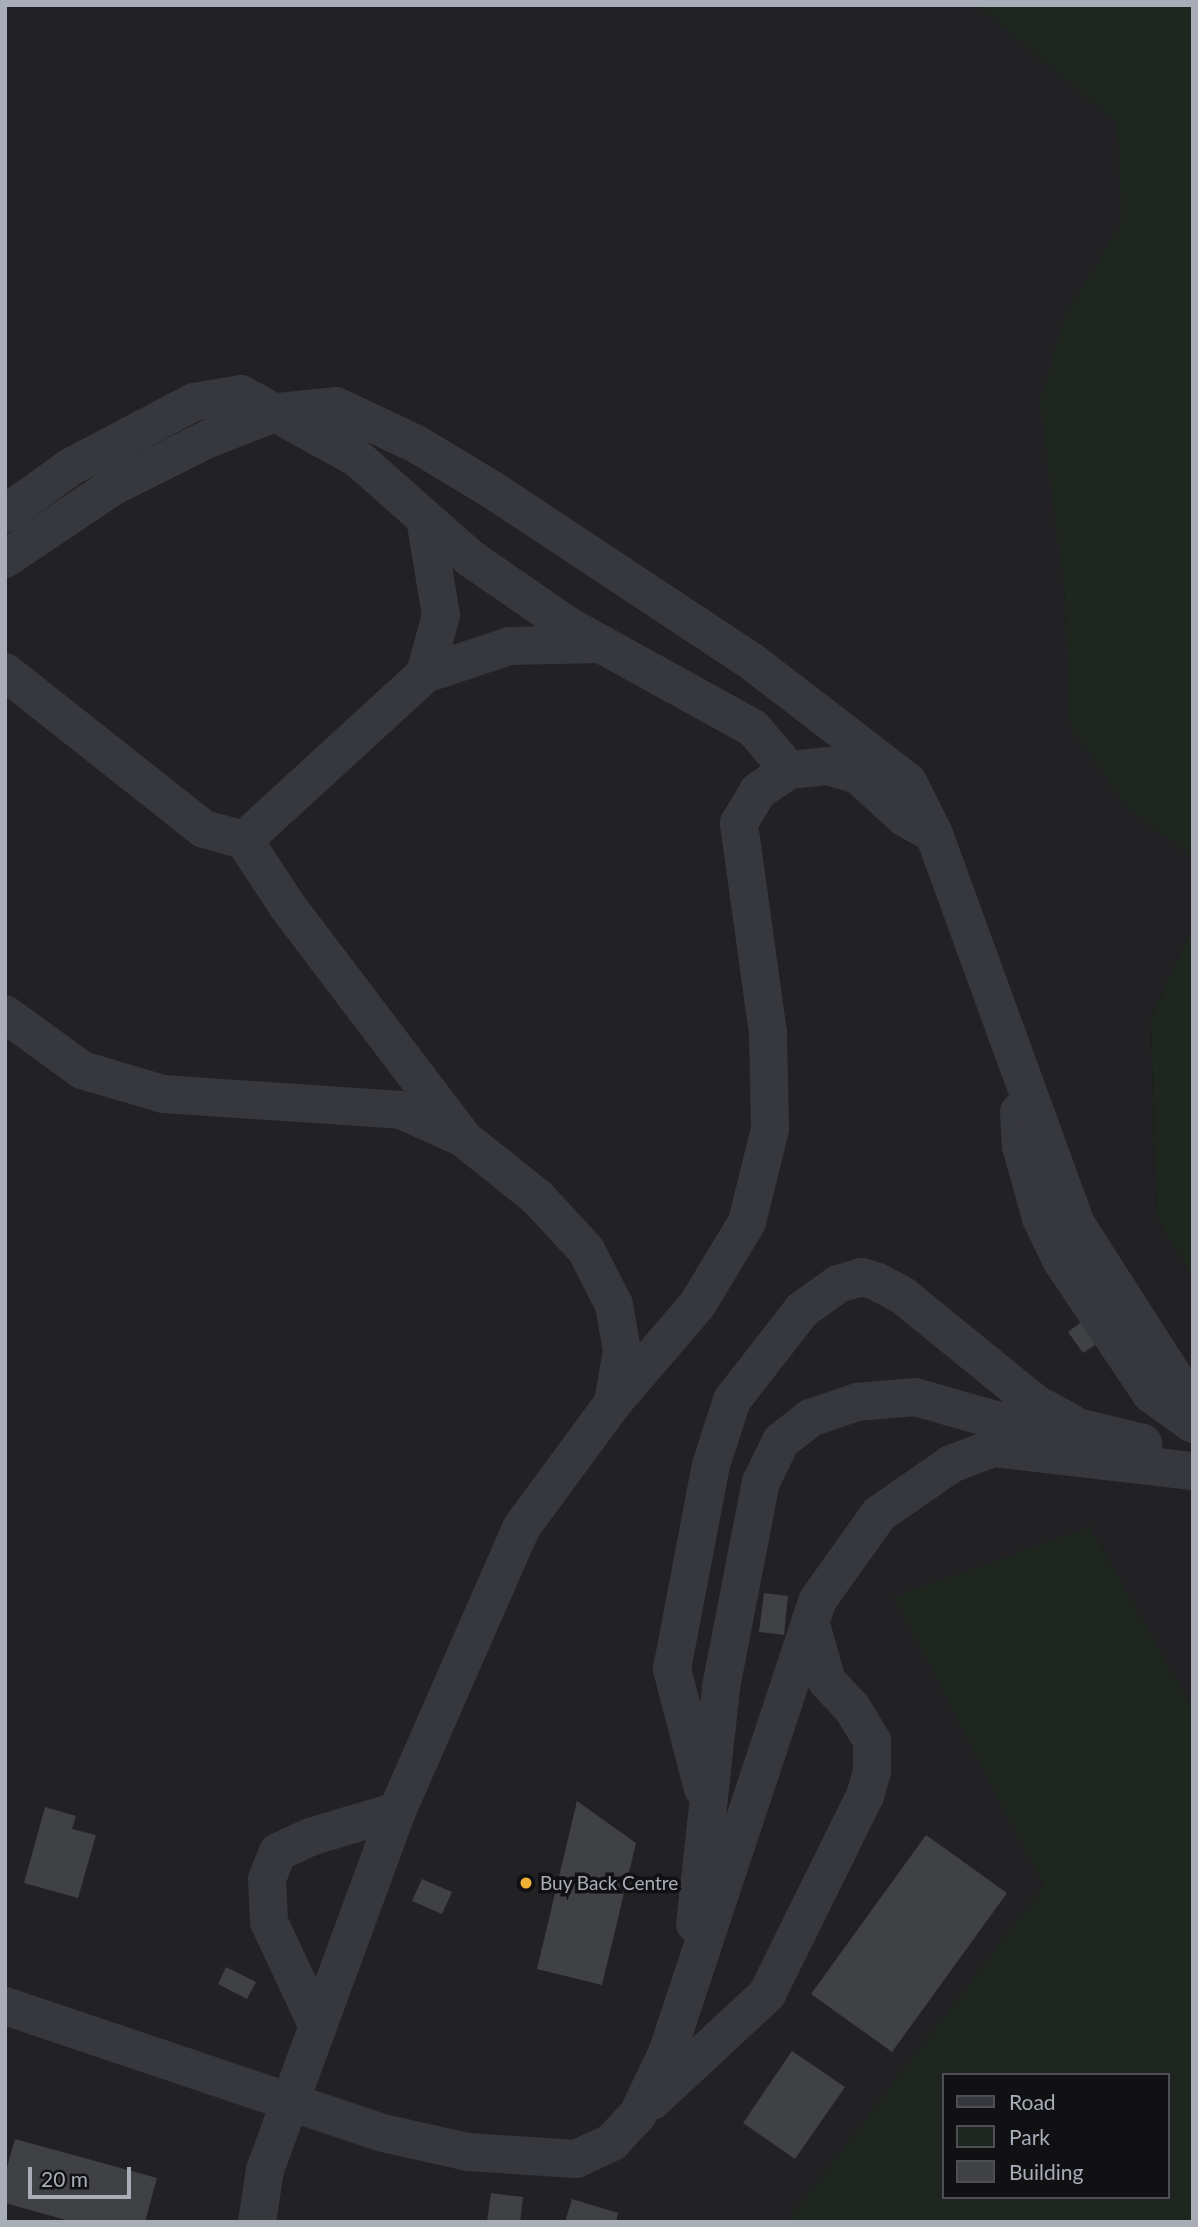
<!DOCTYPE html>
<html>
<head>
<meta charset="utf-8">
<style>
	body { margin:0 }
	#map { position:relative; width:1198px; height:2227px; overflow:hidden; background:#161618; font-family:Lato,sans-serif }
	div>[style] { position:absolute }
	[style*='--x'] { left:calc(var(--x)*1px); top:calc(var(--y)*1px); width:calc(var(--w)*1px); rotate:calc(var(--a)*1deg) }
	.built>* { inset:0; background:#222225 }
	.green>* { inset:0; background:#1e261f }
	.building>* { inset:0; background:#404145 }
	.minor>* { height:38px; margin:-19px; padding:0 19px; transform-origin:19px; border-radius:19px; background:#37383d }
	.dots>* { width:19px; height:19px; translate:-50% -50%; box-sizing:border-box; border:4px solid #111113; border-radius:50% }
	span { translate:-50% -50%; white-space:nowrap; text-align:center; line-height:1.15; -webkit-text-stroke:7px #111113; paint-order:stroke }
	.poi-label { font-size:19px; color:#a8adb8 }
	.left { translate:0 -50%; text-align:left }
	.frame { position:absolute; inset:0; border:7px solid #a8adb8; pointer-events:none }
	.legend { position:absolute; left:942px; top:2073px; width:228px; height:126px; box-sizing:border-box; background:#111113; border:2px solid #4d4f55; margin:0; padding:9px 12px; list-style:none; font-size:21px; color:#a8adb8 }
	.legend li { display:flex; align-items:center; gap:14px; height:35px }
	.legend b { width:35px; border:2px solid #4d4f55 }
	.scale { position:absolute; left:28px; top:2167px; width:103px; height:32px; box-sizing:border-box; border:4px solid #a8adb8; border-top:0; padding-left:9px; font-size:21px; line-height:24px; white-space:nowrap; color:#a8adb8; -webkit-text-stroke:5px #111113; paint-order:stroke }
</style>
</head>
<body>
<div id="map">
	<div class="built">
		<div style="clip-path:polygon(5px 5px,977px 5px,1117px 123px,1123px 222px,1066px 314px,1064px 588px,1071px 725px,1124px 805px,1193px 858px,1193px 925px,1151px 1018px,1156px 1217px,1193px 1277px,1193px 1709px,1090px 1527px,951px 1702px,1044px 1886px,787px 2222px,5px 2222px)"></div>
	</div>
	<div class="green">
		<div style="clip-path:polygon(977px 5px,1193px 5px,1193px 858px,1124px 805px,1070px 725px,1064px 588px,1040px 401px,1066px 314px,1122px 222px,1117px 123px)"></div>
		<div style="clip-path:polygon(1193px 925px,1193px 1277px,1156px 1217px,1151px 1018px)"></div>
		<div style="clip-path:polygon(evenodd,1090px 1527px,1193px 1709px,1193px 2222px,787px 2222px,1044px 1886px,894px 1597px,1090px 1527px,944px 2075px,1168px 2075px,1168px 2197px,944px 2197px,944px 2075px)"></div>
	</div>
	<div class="building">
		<div style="clip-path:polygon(1085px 1319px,1101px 1341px,1083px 1353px,1068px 1332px)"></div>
		<div style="clip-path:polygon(764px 1593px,788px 1596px,784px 1635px,759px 1632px)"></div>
		<div style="clip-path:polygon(577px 1801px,636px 1843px,602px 1985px,537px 1969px)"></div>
		<div style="clip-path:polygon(45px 1807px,76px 1816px,72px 1829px,96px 1835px,78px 1898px,24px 1883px)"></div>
		<div style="clip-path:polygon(926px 1835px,1007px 1893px,892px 2052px,811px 1994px)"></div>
		<div style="clip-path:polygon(422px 1879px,452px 1892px,442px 1914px,412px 1901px)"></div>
		<div style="clip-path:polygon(226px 1967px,256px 1982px,247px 1999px,218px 1984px)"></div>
		<div style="clip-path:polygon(792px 2051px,845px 2087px,795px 2159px,743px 2123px)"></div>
		<div style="clip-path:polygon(15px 2139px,157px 2178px,145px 2222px,73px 2222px,5px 2203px,5px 2174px)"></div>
		<div style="clip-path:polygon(491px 2193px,523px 2197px,520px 2222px,487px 2222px)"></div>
		<div style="clip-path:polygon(572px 2199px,618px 2213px,616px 2222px,565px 2222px)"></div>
	</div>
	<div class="minor">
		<div style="--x:5;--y:514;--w:82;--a:-35.6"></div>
		<div style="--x:72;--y:466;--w:138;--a:-27.7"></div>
		<div style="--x:194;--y:402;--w:48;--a:-9.7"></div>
		<div style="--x:241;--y:394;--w:132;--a:28.9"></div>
		<div style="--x:357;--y:458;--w:151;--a:41.5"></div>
		<div style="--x:470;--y:558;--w:121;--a:34.6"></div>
		<div style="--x:570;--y:627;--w:209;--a:28.9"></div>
		<div style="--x:753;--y:728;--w:55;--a:49.4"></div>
		<div style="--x:5;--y:559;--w:129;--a:-33.9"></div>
		<div style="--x:112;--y:487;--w:107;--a:-26.6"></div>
		<div style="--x:208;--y:439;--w:75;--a:-21.1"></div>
		<div style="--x:278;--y:412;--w:58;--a:-5.9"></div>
		<div style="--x:336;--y:406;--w:91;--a:25.4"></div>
		<div style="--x:418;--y:445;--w:89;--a:31.2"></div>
		<div style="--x:494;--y:491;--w:313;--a:33.5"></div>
		<div style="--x:755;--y:664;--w:193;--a:37.6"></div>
		<div style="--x:908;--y:782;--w:56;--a:63.4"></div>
		<div style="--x:5;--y:672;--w:253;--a:38.3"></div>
		<div style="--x:204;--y:829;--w:41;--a:15.4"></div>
		<div style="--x:244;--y:840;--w:80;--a:56.7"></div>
		<div style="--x:288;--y:907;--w:285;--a:52.8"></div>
		<div style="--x:425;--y:674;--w:89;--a:-18.4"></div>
		<div style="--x:509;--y:646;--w:92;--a:-1.2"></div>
		<div style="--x:244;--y:840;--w:246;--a:-42.5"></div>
		<div style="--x:425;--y:674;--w:61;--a:-74.8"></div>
		<div style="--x:441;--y:615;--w:98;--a:-99.4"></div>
		<div style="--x:5;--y:1014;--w:95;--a:36"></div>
		<div style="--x:82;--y:1070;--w:84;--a:16.5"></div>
		<div style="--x:163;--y:1094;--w:239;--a:3.8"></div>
		<div style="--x:401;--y:1110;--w:68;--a:24.3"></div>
		<div style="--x:463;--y:1138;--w:95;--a:38.6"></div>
		<div style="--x:537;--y:1197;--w:72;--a:47.2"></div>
		<div style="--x:586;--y:1250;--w:62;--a:63"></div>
		<div style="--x:614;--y:1305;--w:47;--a:80.1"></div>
		<div style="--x:622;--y:1351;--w:52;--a:100"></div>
		<div style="--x:1019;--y:1112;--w:34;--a:87"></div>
		<div style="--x:1021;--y:1146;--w:75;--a:74.5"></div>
		<div style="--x:1041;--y:1218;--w:47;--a:64.5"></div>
		<div style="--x:1061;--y:1260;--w:161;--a:56.1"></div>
		<div style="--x:1151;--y:1394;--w:52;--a:35.5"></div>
		<div style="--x:703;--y:1789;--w:124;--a:-104.5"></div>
		<div style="--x:672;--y:1669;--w:208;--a:-79.2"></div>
		<div style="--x:711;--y:1465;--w:68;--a:-72.1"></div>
		<div style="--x:732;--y:1400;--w:114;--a:-52.1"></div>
		<div style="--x:802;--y:1310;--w:44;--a:-35.8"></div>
		<div style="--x:838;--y:1284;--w:25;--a:-16"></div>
		<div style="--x:862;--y:1277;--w:16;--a:18"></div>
		<div style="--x:877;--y:1282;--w:28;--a:27"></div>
		<div style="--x:902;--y:1295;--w:173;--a:39.1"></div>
		<div style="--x:1036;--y:1404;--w:38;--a:28"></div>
		<div style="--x:695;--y:1924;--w:238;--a:-83.7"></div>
		<div style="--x:721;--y:1687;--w:209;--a:-79"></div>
		<div style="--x:761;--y:1482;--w:46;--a:-64"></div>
		<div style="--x:781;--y:1441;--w:37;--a:-38"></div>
		<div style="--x:810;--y:1418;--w:50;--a:-18.8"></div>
		<div style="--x:857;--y:1402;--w:58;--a:-4.9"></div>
		<div style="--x:915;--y:1397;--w:84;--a:15.9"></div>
		<div style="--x:996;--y:1420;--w:85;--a:5.4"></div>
		<div style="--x:1081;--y:1428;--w:64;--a:13.6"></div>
		<div style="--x:5;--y:2006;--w:399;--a:18.6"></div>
		<div style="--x:383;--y:2133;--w:87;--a:12.6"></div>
		<div style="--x:468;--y:2152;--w:108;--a:3.7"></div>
		<div style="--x:576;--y:2159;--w:40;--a:-25"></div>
		<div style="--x:612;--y:2142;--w:38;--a:-47"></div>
		<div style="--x:638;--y:2114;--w:68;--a:-64.6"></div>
		<div style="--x:667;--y:2053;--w:476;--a:-71.6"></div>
		<div style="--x:817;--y:1601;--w:107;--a:-54.5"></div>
		<div style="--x:879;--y:1514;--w:88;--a:-34.8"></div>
		<div style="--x:951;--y:1464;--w:45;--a:-20.9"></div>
		<div style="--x:993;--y:1448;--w:201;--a:6.6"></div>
		<div style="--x:318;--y:2027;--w:116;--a:-115"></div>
		<div style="--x:269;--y:1922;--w:43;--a:-92.7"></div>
		<div style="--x:267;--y:1879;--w:29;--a:-68"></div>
		<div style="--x:278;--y:1852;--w:35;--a:-25"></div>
		<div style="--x:310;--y:1837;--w:91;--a:-16.6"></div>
		<div style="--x:652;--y:2101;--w:157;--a:-42.9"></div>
		<div style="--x:767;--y:1994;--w:221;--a:-63.7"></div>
		<div style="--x:865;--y:1796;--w:26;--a:-74"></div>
		<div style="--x:872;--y:1771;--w:30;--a:-90"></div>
		<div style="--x:872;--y:1741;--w:39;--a:-121"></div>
		<div style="--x:852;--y:1708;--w:37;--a:-133"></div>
		<div style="--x:827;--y:1681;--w:62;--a:-105.8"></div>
		<div style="--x:257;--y:2222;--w:53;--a:-81.3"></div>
		<div style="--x:265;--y:2170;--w:382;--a:-69.8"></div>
		<div style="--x:397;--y:1811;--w:309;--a:-66.3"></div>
		<div style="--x:521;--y:1528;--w:154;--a:-53.7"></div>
		<div style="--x:612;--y:1404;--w:130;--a:-49.4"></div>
		<div style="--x:697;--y:1305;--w:97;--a:-58.9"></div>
		<div style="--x:747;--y:1222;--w:96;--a:-76.1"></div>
		<div style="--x:770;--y:1129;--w:96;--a:-91.2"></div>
		<div style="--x:768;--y:1033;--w:212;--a:-97.9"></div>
		<div style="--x:739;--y:823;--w:37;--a:-59"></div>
		<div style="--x:758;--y:791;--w:37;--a:-34"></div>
		<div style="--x:789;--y:770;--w:38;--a:-6"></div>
		<div style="--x:827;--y:766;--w:32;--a:16"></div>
		<div style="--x:858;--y:775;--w:62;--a:42.4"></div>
		<div style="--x:904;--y:817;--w:34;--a:30"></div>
		<div style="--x:934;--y:834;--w:415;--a:70"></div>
		<div style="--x:1076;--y:1224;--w:195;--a:57.4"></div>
		<div style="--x:1181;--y:1388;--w:16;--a:40"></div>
	</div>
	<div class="dots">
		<div style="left:526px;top:1883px;background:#f2b134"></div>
	</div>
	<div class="poi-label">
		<span class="left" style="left:540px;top:1883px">Buy Back Centre</span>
	</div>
	<div class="frame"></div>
	<ul class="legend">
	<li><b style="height:9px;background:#37383d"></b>Road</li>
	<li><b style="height:19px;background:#1e261f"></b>Park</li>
	<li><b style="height:19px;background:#404145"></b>Building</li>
	</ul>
	<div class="scale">20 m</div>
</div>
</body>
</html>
